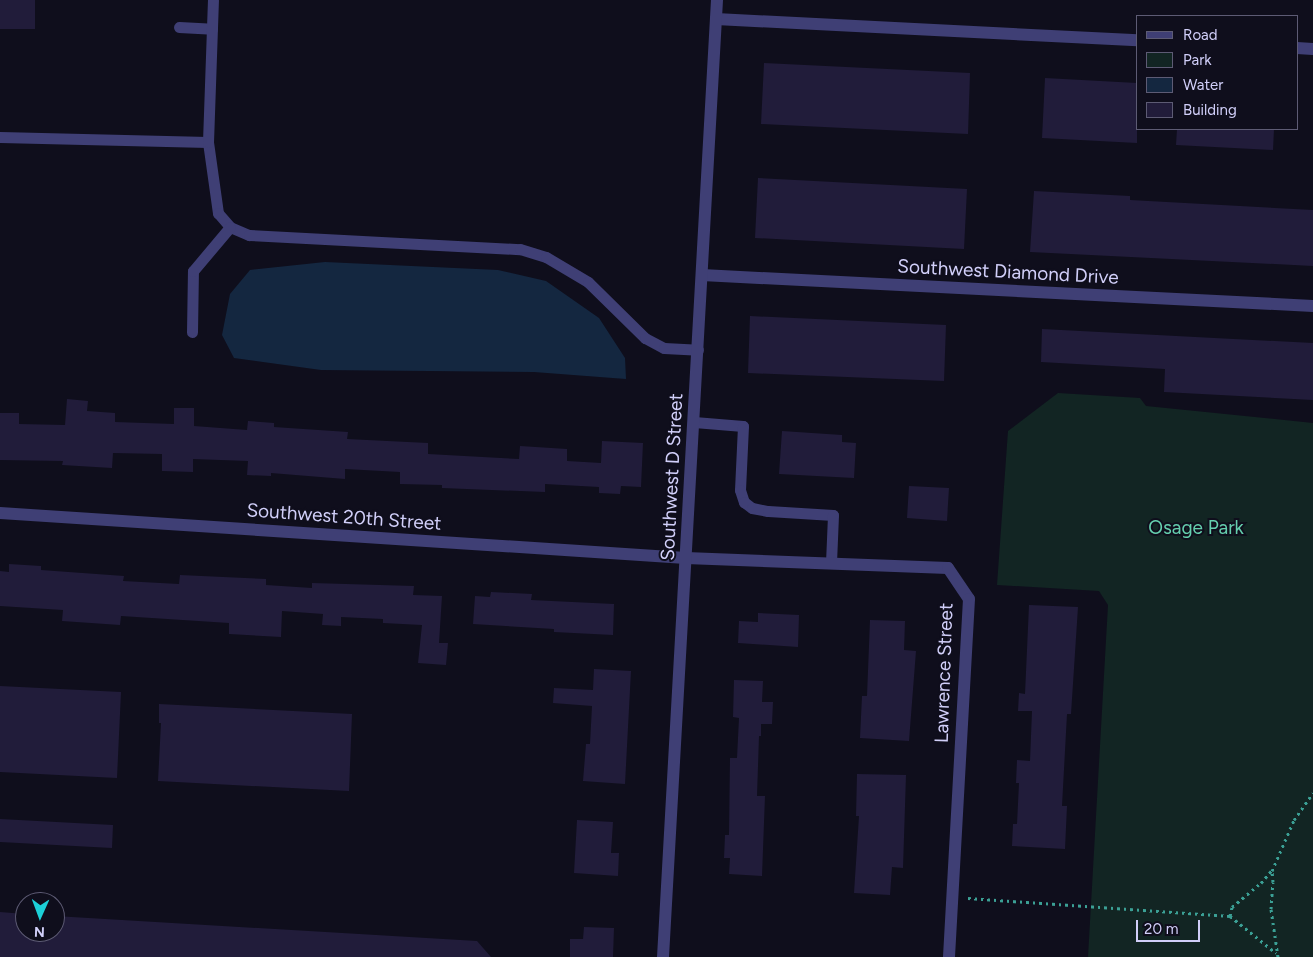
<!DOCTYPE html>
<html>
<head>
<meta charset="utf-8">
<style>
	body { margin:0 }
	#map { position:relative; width:1313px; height:957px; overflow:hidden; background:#0f0e1c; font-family:Figtree,sans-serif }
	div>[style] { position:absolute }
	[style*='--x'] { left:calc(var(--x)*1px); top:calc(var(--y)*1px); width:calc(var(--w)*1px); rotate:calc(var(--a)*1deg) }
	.green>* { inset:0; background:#122523 }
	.water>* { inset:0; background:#142740 }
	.building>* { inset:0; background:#211c3a }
	.path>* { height:3px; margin-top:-1.5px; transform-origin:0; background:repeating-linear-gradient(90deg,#3ba095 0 2.5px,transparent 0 6.5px) }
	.service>* { height:11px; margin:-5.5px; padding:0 5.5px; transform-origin:5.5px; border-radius:5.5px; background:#3f3f75 }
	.minor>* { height:12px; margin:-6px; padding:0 6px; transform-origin:6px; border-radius:6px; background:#3f3f75 }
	span { translate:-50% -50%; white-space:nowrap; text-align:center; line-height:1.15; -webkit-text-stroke:4px #0f0e1c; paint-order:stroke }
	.street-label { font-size:19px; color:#d1cff9 }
	.park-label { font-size:19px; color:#65cfae }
	.legend { position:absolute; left:1136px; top:15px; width:162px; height:115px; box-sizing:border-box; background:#0f0e1c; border:1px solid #5d5b74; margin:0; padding:6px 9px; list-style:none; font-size:15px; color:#d1cff9 }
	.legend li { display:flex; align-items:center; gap:10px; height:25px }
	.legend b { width:25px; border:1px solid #5d5b74 }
	.north { position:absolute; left:15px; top:892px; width:50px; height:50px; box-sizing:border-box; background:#0f0e1c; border:1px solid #5d5b74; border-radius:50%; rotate:182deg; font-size:14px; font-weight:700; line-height:20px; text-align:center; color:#d1cff9 }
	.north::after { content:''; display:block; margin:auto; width:18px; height:22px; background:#1cd0d8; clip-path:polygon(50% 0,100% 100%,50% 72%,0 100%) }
	.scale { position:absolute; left:1136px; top:920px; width:64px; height:22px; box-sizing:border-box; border:2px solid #d1cff9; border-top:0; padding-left:6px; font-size:15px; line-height:18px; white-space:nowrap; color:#d1cff9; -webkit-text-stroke:4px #0f0e1c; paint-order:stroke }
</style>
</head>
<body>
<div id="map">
	<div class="green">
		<div style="clip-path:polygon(1058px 393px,1140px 398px,1146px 406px,1313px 423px,1313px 957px,1088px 957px,1108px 605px,1099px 591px,997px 585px,1008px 431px)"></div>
	</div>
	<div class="water">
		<div style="clip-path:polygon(325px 262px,498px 270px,546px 281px,599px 318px,625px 358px,626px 379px,534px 372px,321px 370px,234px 358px,222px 335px,230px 294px,250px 270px)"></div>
	</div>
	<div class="building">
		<div style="clip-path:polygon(0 0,35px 0,35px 29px,0 29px)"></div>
		<div style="clip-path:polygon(764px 63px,970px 73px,968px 134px,761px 124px)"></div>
		<div style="clip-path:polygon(1045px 78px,1137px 83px,1137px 143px,1042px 138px)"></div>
		<div style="clip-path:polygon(1177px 129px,1274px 129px,1273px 150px,1176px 145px)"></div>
		<div style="clip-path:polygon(758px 178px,967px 189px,964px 249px,755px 238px)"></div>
		<div style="clip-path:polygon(1034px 191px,1130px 196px,1130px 200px,1313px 210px,1313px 266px,1030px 252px)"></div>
		<div style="clip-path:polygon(750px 316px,946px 325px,944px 381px,748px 373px)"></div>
		<div style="clip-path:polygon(1042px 329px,1313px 343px,1313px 400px,1164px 392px,1165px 369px,1041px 362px)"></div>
		<div style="clip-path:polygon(67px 399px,88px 401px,87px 411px,115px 413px,115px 422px,174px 424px,174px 408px,194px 408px,194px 426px,247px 430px,248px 421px,274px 423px,274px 427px,348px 432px,347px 439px,428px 443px,428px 454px,519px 459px,520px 446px,567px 449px,567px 461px,601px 463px,602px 441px,643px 443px,641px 487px,621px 486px,620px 494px,599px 493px,599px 487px,545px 484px,545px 492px,442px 488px,442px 485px,400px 484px,400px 472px,345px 469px,345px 479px,271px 473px,271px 476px,247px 475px,248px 461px,193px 459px,193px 472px,162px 471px,162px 454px,113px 453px,112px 468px,62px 465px,63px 461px,0 460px,0 413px,19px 413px,19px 424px,65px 425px)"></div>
		<div style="clip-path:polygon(782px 431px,842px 435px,842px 442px,856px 443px,854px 478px,779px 474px)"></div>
		<div style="clip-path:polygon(909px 486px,949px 488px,947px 521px,907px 518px)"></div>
		<div style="clip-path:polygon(9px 564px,41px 566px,41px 570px,124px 576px,123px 581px,179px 584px,180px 575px,266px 579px,266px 585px,312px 588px,312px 583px,414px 586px,413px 595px,442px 596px,439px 643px,448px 643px,446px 665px,418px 663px,422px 625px,383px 623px,383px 619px,341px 617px,341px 626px,322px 625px,323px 614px,282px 611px,281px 637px,229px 634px,229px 623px,121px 616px,120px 625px,62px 621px,63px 610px,0 606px,0 571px,9px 572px)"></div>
		<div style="clip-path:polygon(491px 592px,532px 594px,531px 600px,614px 604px,613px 635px,554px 632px,554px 629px,473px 624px,475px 596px,490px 597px)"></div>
		<div style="clip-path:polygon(1029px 605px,1078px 607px,1071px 714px,1067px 714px,1062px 806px,1067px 806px,1065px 849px,1012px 846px,1013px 824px,1017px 824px,1019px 783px,1016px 783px,1017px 760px,1030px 761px,1032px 711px,1018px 711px,1019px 693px,1025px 694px)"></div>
		<div style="clip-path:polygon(758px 613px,799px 615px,798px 647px,738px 643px,739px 621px,758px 622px)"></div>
		<div style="clip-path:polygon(870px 620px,905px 621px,904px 650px,916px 651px,909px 741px,860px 738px,862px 696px,867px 696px)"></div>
		<div style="clip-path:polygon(594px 669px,631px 671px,625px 784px,583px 781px,586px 744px,590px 744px,592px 706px,553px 703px,554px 688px,593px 690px)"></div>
		<div style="clip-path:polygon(734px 680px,763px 681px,762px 702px,773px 702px,772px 724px,761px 724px,761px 736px,759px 736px,757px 796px,765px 796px,762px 876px,729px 874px,730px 858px,724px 858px,725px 835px,729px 835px,730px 758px,737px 758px,739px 718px,733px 717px)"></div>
		<div style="clip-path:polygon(0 686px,121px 692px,117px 778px,0 772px)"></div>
		<div style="clip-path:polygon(159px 704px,352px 714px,349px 791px,158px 781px,161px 723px,159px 723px)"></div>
		<div style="clip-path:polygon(857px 774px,906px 775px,903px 868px,892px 867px,890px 895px,854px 893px,859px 816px,856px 816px)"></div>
		<div style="clip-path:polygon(0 819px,113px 825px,112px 848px,0 842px)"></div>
		<div style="clip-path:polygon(577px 820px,613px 822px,611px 853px,619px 853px,618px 876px,574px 873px)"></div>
		<div style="clip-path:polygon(0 912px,25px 914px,25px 932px,55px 932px,55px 916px,477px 941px,491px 957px,0 957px)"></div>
		<div style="clip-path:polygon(584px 927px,614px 928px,613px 957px,570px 957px,570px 939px,583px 939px)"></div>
	</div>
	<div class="path">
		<div style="--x:968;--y:898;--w:263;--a:3.9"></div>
		<div style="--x:1230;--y:916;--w:59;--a:38.8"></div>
		<div style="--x:1230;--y:916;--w:9;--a:-77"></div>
		<div style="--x:1232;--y:907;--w:38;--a:-40"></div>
		<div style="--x:1261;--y:883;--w:16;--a:-50"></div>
		<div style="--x:1278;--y:957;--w:49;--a:-98.3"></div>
		<div style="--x:1271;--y:909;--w:27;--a:-86"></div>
		<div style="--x:1273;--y:882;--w:11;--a:-95"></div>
		<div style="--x:1272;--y:871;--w:56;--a:-66.7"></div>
		<div style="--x:1294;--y:820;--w:33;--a:-55"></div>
	</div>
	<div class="service">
		<div style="--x:179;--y:27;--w:33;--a:3"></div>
		<div style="--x:0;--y:137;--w:208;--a:1.4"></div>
		<div style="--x:208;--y:142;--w:72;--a:82"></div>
		<div style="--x:218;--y:213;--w:18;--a:49"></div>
		<div style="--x:230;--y:227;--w:21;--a:23"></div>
		<div style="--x:249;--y:235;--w:271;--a:3"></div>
		<div style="--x:520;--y:249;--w:27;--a:17"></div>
		<div style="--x:546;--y:257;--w:49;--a:30.8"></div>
		<div style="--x:588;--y:282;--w:80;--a:44.5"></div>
		<div style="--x:645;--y:338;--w:21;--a:28"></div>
		<div style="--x:664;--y:348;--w:34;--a:3"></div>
		<div style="--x:208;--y:142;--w:142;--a:-88"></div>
		<div style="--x:192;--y:332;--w:61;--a:-89.1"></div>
		<div style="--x:193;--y:271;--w:57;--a:-49.9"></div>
		<div style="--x:694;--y:422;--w:49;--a:4.7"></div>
		<div style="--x:743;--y:426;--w:64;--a:92.7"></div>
		<div style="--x:740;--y:490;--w:13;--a:72"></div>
		<div style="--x:744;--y:502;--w:10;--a:37"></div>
		<div style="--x:752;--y:508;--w:16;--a:11"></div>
		<div style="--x:768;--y:511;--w:65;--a:3.5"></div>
		<div style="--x:833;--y:515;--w:48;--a:92.4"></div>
	</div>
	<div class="minor">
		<div style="--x:716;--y:19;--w:422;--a:2.9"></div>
		<div style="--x:1297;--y:48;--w:16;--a:4"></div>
		<div style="--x:702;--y:275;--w:612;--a:2.9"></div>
		<div style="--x:0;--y:513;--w:687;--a:3.75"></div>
		<div style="--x:686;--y:558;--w:262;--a:2.2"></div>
		<div style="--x:948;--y:568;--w:37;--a:56"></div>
		<div style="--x:969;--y:599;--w:359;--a:93.2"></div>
		<div style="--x:663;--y:957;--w:959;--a:-86.77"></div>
	</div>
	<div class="street-label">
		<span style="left:1008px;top:272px;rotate:3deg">Southwest Diamond Drive</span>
		<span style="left:672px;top:477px;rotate:-87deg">Southwest D Street</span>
		<span style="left:344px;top:517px;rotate:4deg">Southwest 20th Street</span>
		<span style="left:944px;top:673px;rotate:-88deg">Lawrence Street</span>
	</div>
	<div class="park-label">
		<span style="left:1196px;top:528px">Osage Park</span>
	</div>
	<ul class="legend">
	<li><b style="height:6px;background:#3f3f75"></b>Road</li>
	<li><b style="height:14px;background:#122523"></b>Park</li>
	<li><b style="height:14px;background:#142740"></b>Water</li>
	<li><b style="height:14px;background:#211c3a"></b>Building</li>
	</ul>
	<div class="north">N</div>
	<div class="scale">20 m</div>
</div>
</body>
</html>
